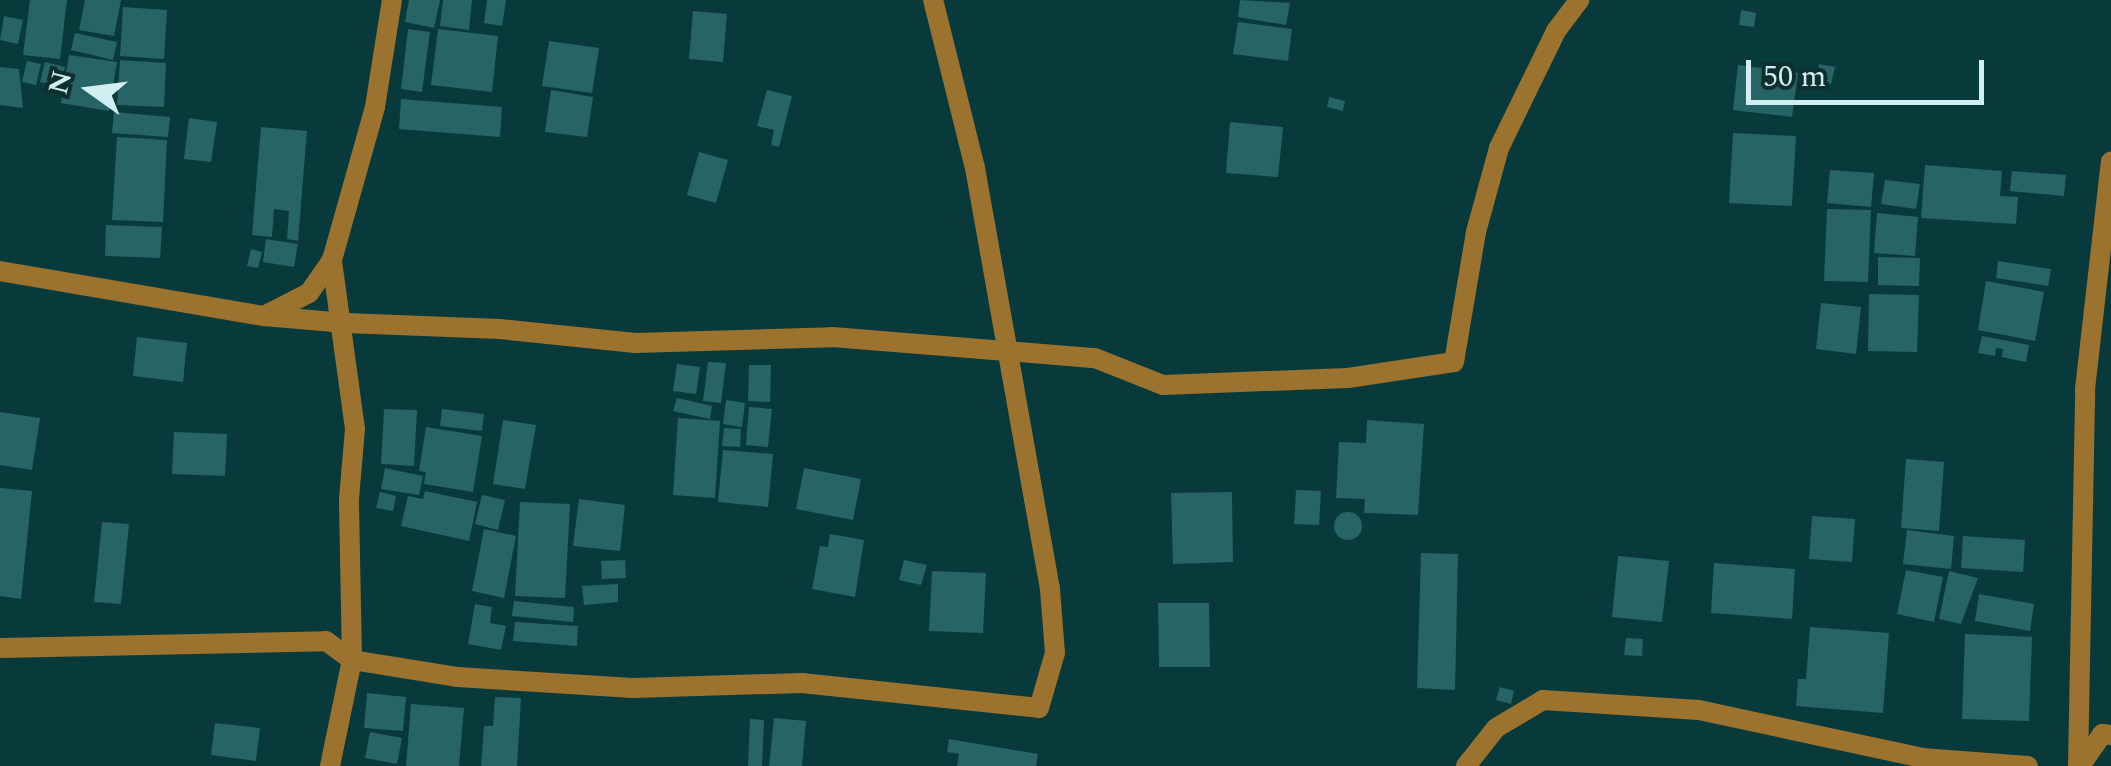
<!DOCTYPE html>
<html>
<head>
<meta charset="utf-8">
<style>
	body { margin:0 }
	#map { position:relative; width:2111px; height:766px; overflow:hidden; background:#083a3c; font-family:Spectral,serif }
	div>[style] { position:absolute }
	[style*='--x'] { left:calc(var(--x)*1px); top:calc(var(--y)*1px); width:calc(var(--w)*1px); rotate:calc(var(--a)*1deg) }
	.building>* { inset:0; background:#276466 }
	.round { border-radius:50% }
	.minor>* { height:20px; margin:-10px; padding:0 10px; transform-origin:10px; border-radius:10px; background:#9b732f }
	span { translate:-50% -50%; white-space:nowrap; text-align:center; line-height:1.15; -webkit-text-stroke:8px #0e2e2f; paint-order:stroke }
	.north { position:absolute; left:40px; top:40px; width:100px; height:100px; -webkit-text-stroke:8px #0e2e2f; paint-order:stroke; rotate:284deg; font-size:28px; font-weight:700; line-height:40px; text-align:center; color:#d1eff0 }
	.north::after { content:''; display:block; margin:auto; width:35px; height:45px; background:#d1eff0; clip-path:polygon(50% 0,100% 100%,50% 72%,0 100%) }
	.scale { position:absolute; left:1746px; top:60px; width:238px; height:45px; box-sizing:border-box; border:5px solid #d1eff0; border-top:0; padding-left:12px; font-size:30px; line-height:35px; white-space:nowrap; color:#d1eff0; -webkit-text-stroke:8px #0e2e2f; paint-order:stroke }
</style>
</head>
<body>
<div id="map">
	<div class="building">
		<div style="clip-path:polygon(30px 0,67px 0,60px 59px,23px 55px)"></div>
		<div style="clip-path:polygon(85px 0,121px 0,114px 36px,79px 30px)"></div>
		<div style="clip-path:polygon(409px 0,440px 0,434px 28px,405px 22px)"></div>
		<div style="clip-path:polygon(443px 0,472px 0,469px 30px,440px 26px)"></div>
		<div style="clip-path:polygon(487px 0,506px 0,502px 26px,484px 23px)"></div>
		<div style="clip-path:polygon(1240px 0,1290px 3px,1286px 25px,1238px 17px)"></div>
		<div style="clip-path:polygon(123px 7px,167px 10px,164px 59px,120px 56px)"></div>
		<div style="clip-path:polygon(1741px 10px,1756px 13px,1754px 27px,1739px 25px)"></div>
		<div style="clip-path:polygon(693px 11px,727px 14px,723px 62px,689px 59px)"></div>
		<div style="clip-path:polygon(4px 16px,23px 20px,18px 44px,0 40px)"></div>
		<div style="clip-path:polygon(1238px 22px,1292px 29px,1288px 61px,1233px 54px)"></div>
		<div style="clip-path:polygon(408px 29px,430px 32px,422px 92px,401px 89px)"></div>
		<div style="clip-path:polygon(438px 29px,498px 36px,492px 92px,431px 85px)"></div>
		<div style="clip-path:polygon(75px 33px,117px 42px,113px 60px,71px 50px)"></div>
		<div style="clip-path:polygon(549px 41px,599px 48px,592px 93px,542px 86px)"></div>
		<div style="clip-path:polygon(69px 55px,117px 62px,109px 111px,61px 103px)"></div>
		<div style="clip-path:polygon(120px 60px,166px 63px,164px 107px,117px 105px)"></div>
		<div style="clip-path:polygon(27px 61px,41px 64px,36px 85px,22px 82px)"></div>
		<div style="clip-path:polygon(45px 62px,65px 67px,61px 86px,40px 82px)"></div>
		<div style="clip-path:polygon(1819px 64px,1835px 67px,1831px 84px,1816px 81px)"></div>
		<div style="clip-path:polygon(1738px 65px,1798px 73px,1792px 117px,1733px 110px)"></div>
		<div style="clip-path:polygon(0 67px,19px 69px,23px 108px,0 105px)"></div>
		<div style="clip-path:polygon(551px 90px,593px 97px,587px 137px,545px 132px)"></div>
		<div style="clip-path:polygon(767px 90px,792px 96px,779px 147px,771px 145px,774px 130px,757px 126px)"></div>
		<div style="clip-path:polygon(1329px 97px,1345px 101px,1343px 111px,1327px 107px)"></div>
		<div style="clip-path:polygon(401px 99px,502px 107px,500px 137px,399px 129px)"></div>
		<div style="clip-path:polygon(114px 112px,170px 117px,168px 137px,112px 133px)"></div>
		<div style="clip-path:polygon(189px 118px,217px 122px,211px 162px,184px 159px)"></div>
		<div style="clip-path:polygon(1230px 122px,1283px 127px,1278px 177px,1226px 173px)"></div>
		<div style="clip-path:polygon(261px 127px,307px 131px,298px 241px,287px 239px,289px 211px,274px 209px,272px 237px,252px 235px)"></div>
		<div style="clip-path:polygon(1733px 133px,1796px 136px,1792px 206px,1729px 203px)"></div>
		<div style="clip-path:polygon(117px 137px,167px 140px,163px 222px,112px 220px)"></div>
		<div style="clip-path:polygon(699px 152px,728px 160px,716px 203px,687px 195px)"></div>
		<div style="clip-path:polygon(1925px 165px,2002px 171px,2000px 196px,2018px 197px,2016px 224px,1921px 218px)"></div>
		<div style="clip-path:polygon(1830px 170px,1874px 173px,1871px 207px,1827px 203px)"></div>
		<div style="clip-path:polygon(2012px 171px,2066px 175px,2064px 196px,2010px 191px)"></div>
		<div style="clip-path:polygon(1885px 180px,1920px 184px,1916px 209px,1881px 204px)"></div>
		<div style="clip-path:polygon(1827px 209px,1871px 210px,1868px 282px,1824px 281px)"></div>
		<div style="clip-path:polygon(1877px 213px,1918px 217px,1915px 256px,1874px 253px)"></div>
		<div style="clip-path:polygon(106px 225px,162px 227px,160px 258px,105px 256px)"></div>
		<div style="clip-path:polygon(266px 239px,298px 244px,294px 267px,263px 262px)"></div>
		<div style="clip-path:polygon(251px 249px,262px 252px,258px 268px,247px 266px)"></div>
		<div style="clip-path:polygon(1878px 257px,1920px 258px,1919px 286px,1878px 285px)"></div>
		<div style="clip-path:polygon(1998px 261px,2051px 269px,2048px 286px,1996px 278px)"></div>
		<div style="clip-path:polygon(1986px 281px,2044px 292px,2035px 341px,1978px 330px)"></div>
		<div style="clip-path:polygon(1869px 294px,1919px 295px,1917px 352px,1868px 351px)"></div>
		<div style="clip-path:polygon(1821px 303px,1861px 307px,1856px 354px,1816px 349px)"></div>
		<div style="clip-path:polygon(1982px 336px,2029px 345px,2026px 362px,2002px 357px,2003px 349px,1996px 348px,1995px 356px,1978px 353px)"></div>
		<div style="clip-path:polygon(137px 337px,187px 343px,183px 382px,133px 376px)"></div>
		<div style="clip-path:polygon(708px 362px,726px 363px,721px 403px,703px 401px)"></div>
		<div style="clip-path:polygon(677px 364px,700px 367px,696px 394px,673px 391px)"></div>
		<div style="clip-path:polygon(749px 365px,771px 365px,770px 402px,748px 401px)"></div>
		<div style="clip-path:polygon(677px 398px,712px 406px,710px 419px,673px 411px)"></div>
		<div style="clip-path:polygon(726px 400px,745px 403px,742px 427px,723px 424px)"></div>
		<div style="clip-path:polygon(749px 407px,772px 409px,768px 447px,746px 445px)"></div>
		<div style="clip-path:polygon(384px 409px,417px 410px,414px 466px,381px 464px)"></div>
		<div style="clip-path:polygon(442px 409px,484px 414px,482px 431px,440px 426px)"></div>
		<div style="clip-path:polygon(0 412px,40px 418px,32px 470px,0 465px)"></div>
		<div style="clip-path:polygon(678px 418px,720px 421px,715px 498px,673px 495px)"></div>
		<div style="clip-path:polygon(503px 420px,536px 425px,525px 489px,493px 484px)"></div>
		<div style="clip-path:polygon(1367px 420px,1424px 424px,1418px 515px,1364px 513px,1365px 499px,1336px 498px,1339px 442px,1366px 443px)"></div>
		<div style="clip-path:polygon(426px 427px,482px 436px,473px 492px,424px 484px,426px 472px,419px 471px)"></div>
		<div style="clip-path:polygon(724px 428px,741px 429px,740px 447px,722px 446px)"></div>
		<div style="clip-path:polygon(174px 432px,227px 434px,225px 476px,172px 474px)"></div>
		<div style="clip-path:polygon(723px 450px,773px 454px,768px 507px,718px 502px)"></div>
		<div style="clip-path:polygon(1906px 459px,1944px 462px,1939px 531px,1901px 528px)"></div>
		<div style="clip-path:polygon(385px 468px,423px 476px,419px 495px,381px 489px)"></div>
		<div style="clip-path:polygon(804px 468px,861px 479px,853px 520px,796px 509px)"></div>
		<div style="clip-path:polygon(0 488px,32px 491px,21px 599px,0 596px)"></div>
		<div style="clip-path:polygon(1296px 490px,1321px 491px,1319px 525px,1294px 524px)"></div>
		<div style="clip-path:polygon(425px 491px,477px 502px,469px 541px,401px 526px,408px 496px,423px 499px)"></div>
		<div style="clip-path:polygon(380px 492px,396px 496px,393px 511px,376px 508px)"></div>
		<div style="clip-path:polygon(1232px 492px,1233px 562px,1173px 564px,1171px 493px)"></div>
		<div style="clip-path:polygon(482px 495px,505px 500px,498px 530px,475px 524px)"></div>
		<div style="clip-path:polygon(579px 499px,625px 505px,620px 551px,573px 546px)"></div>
		<div style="clip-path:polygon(520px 502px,570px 504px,565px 598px,515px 596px)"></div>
		<div class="round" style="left:1334px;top:512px;width:28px;height:28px"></div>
		<div style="clip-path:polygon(1812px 516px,1855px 519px,1852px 562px,1809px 559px)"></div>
		<div style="clip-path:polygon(102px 522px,129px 524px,121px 604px,94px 602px)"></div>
		<div style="clip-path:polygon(484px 529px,516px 536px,504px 598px,472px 591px)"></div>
		<div style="clip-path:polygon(1907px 530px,1954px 536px,1951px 569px,1903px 564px)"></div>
		<div style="clip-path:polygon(830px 534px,864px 540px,855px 597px,812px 589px,820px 546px,828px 547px)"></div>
		<div style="clip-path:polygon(1963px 536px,2025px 540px,2023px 572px,1961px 568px)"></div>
		<div style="clip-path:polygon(1421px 553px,1458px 554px,1455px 690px,1417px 688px)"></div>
		<div style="clip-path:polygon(1618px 556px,1669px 561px,1662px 622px,1612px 617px)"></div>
		<div style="clip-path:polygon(625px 560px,626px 578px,602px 579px,601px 561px)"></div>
		<div style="clip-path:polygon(904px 560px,927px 565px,921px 585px,899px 580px)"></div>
		<div style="clip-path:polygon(1714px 563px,1795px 569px,1792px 619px,1711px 613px)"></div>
		<div style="clip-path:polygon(1906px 570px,1943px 577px,1934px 622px,1897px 614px)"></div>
		<div style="clip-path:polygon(932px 571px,986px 573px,983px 633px,929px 631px)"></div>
		<div style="clip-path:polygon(1949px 571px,1978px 578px,1961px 624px,1939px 619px)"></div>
		<div style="clip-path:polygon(618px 584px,618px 602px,584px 605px,582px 586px)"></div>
		<div style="clip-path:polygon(1979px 594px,2034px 604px,2030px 631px,1975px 621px)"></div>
		<div style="clip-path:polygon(514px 601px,574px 607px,573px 622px,512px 616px)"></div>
		<div style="clip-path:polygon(1158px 603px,1209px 603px,1210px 667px,1159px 667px)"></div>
		<div style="clip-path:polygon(475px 604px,492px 607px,490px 623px,506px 626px,501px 650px,468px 644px)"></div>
		<div style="clip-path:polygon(515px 622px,578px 626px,577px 646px,513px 641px)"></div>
		<div style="clip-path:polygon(1810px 627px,1889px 633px,1883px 713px,1796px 706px,1798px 679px,1806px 679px)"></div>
		<div style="clip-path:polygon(1965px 634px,2032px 637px,2029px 721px,1962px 719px)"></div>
		<div style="clip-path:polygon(1626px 638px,1643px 639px,1642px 656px,1624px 655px)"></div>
		<div style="clip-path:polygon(1500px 687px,1514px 691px,1511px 704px,1496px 700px)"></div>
		<div style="clip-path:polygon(367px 693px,406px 697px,403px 731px,364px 728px)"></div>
		<div style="clip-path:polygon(495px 697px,521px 698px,517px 766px,481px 766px,484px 726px,493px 726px)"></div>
		<div style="clip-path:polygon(411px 704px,464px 708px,459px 766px,406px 766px)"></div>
		<div style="clip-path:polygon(774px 718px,806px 721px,802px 766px,769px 766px)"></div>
		<div style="clip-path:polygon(750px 719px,764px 720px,762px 766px,748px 766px)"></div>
		<div style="clip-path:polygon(215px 723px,260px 728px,256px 761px,211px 755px)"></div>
		<div style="clip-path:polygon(370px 732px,402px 738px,397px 764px,365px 758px)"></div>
		<div style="clip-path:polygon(949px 739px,1038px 754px,1036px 766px,957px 766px,959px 754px,947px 752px)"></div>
	</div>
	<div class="minor">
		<div style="--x:0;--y:271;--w:268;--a:9.7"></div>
		<div style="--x:264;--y:316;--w:82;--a:4.9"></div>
		<div style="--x:346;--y:323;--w:154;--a:2.2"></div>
		<div style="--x:500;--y:329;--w:136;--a:5.9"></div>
		<div style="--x:635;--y:343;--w:197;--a:-1.7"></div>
		<div style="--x:832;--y:337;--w:264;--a:4.6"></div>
		<div style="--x:1095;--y:358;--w:73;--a:21.7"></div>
		<div style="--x:1163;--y:385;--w:185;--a:-2.2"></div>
		<div style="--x:1348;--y:378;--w:107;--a:-8.6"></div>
		<div style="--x:1454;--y:362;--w:132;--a:-80.4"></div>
		<div style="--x:1476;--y:232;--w:87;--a:-74.7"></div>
		<div style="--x:1499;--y:148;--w:130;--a:-64"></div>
		<div style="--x:1556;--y:31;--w:39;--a:-53"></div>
		<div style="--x:264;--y:316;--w:51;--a:-27.1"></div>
		<div style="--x:309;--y:293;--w:40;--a:-55.1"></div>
		<div style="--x:332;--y:260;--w:159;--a:-74.3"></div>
		<div style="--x:375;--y:107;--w:108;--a:-81"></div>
		<div style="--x:0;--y:648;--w:326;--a:-1.2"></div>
		<div style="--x:326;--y:641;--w:32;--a:36"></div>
		<div style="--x:352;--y:660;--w:106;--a:9.2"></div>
		<div style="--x:457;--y:677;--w:176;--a:3.6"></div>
		<div style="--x:633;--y:688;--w:169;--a:-1.7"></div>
		<div style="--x:802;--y:683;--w:238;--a:6"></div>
		<div style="--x:1039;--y:708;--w:57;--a:-73.8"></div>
		<div style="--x:1055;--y:653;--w:64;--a:-94.5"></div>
		<div style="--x:1050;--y:589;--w:428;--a:-100.1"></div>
		<div style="--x:975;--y:168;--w:173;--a:-104"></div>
		<div style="--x:330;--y:766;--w:108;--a:-78.3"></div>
		<div style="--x:352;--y:660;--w:161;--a:-91.1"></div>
		<div style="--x:349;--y:499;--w:70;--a:-85.1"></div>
		<div style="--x:355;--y:429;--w:171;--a:-97.8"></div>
		<div style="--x:1466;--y:766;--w:48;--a:-51.7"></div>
		<div style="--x:1496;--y:728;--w:55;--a:-30.8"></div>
		<div style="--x:1543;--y:700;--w:156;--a:3.7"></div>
		<div style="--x:1699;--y:710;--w:228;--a:12.1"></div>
		<div style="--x:1922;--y:758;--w:106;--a:4.3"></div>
		<div style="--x:2078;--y:766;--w:377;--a:-88.9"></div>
		<div style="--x:2085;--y:389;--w:229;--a:-83.5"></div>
		<div style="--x:2080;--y:766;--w:39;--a:-55"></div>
		<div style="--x:2102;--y:734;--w:9;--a:6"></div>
	</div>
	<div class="north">N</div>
	<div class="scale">50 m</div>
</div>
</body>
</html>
